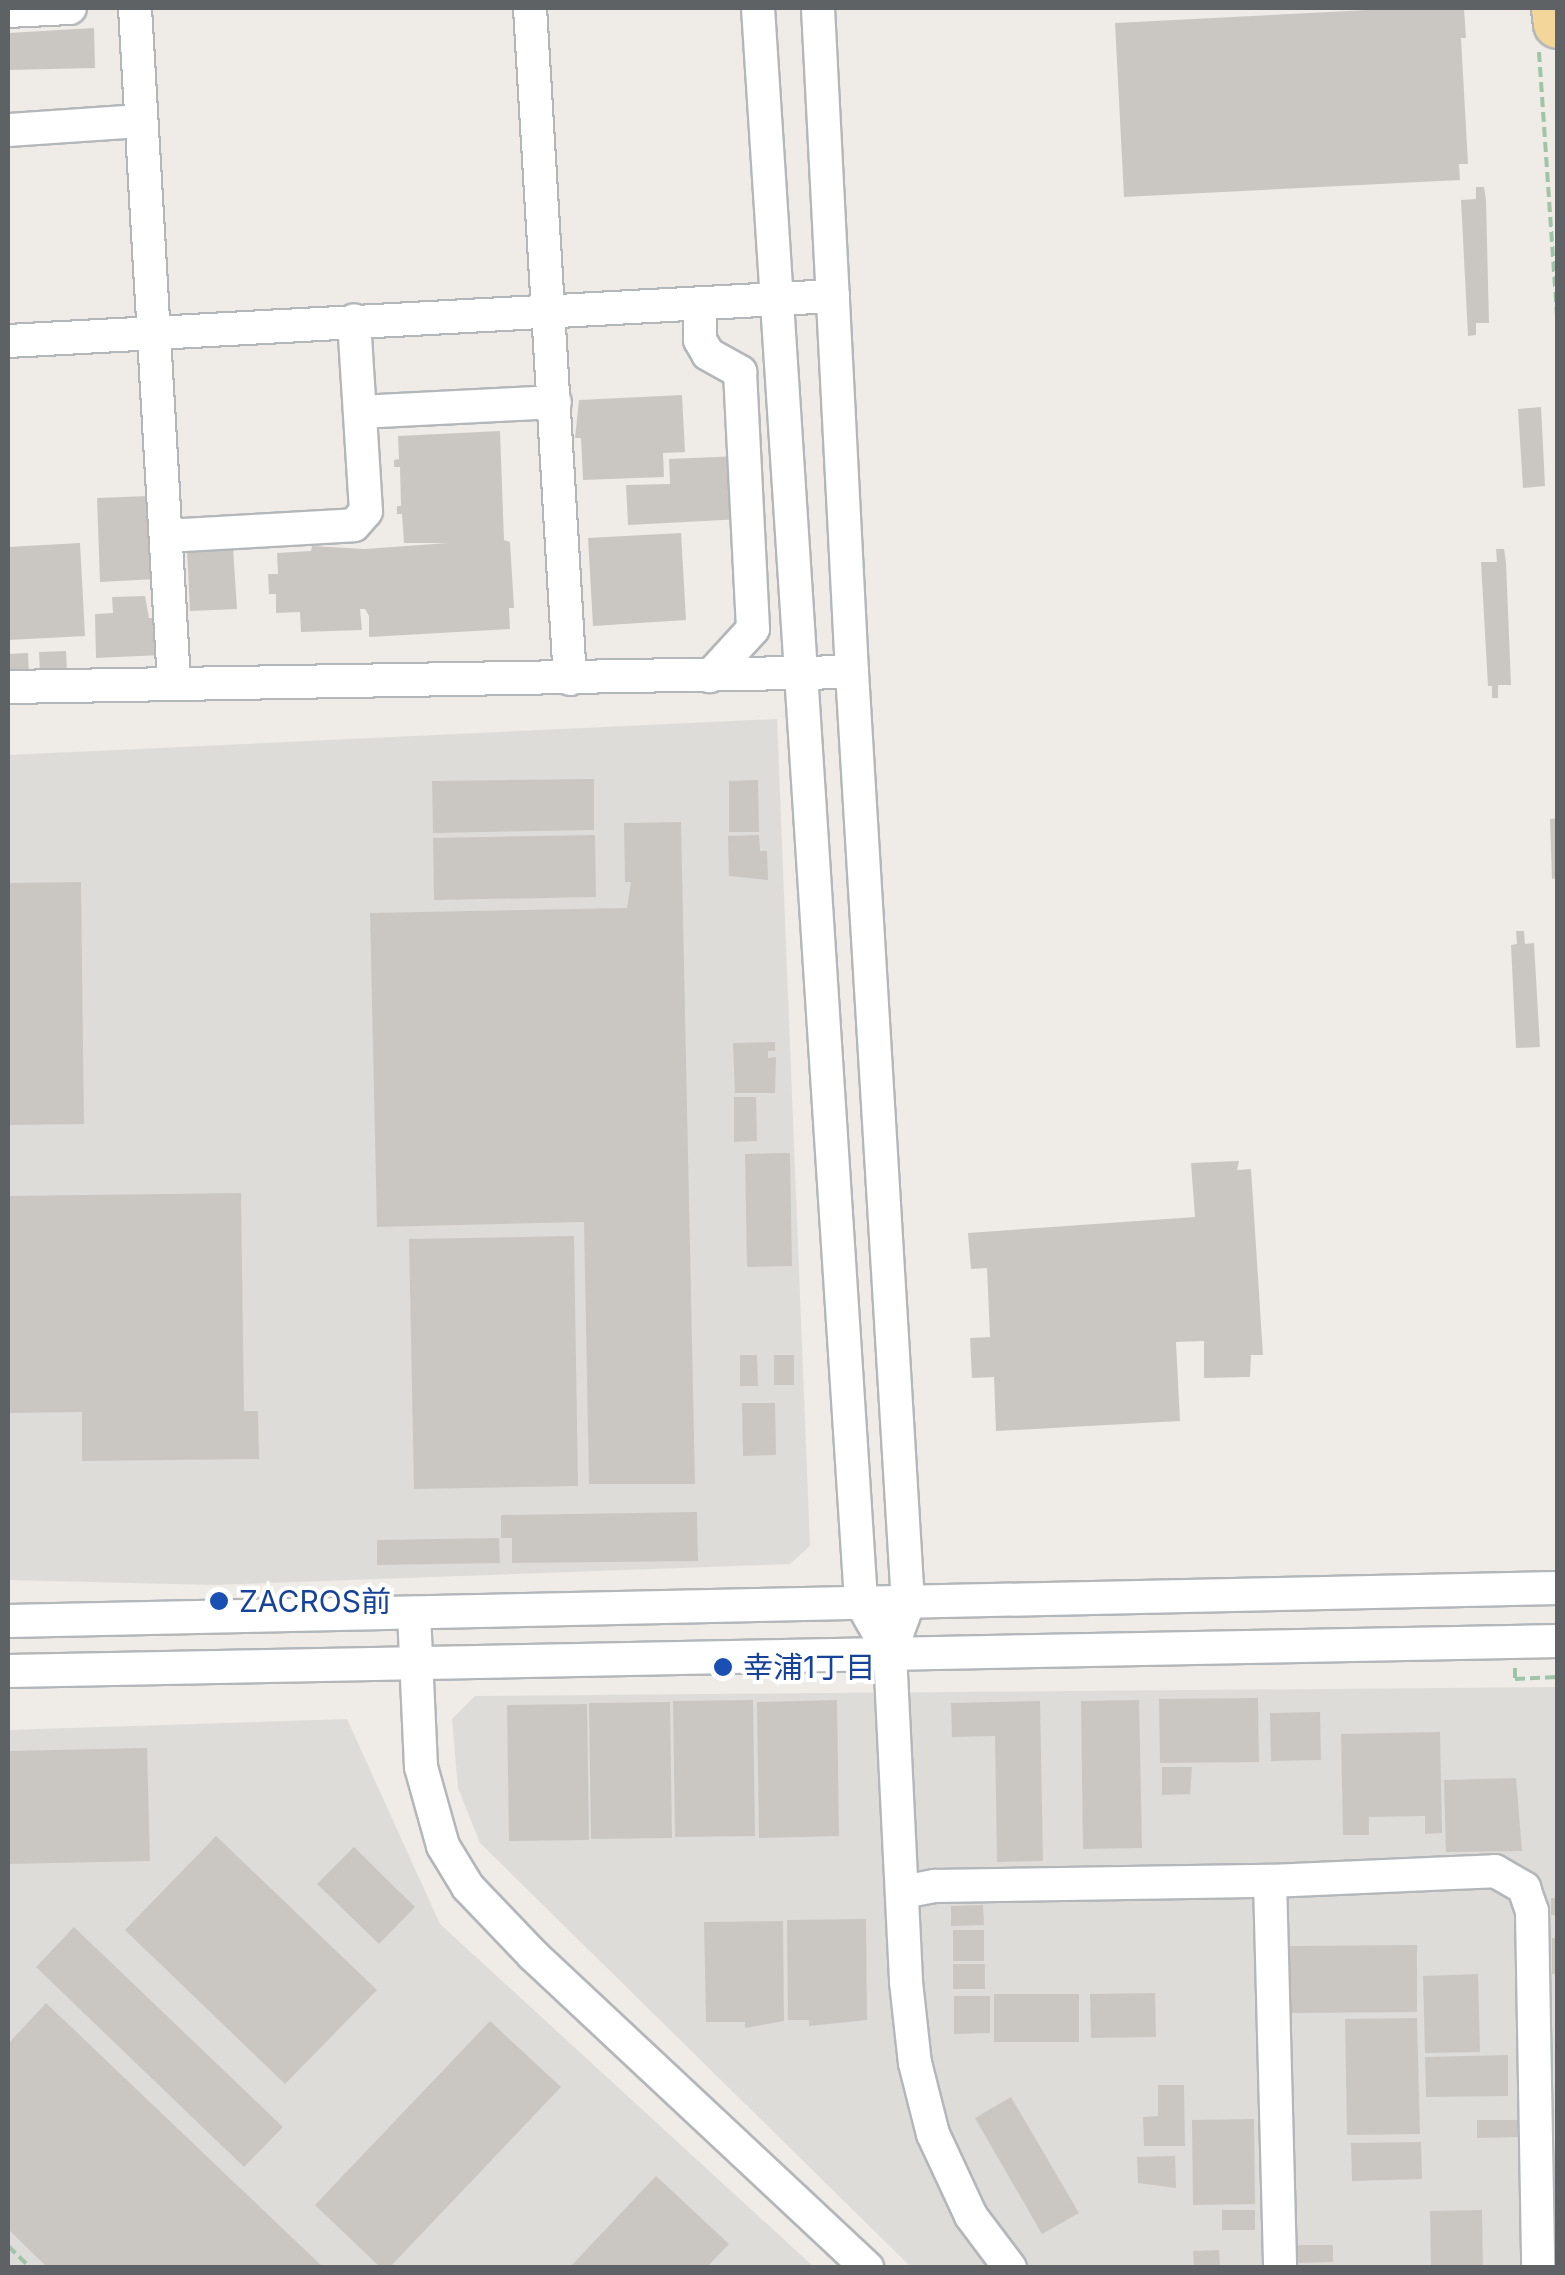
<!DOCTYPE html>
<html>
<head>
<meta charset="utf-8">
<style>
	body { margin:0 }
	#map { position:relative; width:1565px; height:2275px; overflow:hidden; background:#efece7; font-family:Inter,"Noto Sans JP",sans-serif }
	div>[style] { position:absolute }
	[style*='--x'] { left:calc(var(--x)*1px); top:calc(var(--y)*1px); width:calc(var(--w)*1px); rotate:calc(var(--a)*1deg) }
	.industrial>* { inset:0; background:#dedcd9 }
	.building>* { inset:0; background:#cac7c3 }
	.path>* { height:4px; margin-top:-2px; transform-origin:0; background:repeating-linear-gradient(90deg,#a0c4a8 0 10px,transparent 0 15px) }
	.roads { filter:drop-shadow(2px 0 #b4b7ba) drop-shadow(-2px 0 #b4b7ba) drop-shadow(0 2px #b4b7ba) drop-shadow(0 -2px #b4b7ba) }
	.minor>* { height:32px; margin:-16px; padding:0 16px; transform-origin:16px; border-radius:16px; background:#fff }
	.highway>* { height:48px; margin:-24px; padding:0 24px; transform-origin:24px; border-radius:24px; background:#f2d69a }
	.dots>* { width:28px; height:28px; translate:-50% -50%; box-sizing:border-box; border:5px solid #fff; border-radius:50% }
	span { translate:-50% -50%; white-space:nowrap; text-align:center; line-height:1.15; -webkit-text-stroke:8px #fff; paint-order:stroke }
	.transit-label { font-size:30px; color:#164399 }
	.left { translate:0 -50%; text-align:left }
	.frame { position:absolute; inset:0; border:10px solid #5e6265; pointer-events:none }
</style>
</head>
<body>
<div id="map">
	<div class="industrial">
		<div style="clip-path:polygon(777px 719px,810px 1546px,790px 1564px,213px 1585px,8px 1580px,8px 755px)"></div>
		<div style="clip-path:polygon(1557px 1687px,1557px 2267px,911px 2267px,480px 1843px,458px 1788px,452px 1719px,475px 1696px)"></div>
		<div style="clip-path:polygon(347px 1719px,440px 1924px,814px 2267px,8px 2267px,8px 1730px)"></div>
	</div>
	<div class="building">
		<div style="clip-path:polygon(1407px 8px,1464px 8px,1466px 38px,1461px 38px,1468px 164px,1459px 164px,1460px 180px,1124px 197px,1115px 23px)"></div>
		<div style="clip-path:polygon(94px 28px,95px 68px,8px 70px,8px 33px)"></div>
		<div style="clip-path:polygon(1476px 187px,1484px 187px,1486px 200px,1489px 323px,1476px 323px,1476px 335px,1468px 336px,1461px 200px,1476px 199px)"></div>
		<div style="clip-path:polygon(682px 395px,685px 452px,663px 453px,664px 477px,583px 480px,581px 438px,575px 438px,579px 400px)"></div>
		<div style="clip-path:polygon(1541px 407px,1545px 486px,1523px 488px,1518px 409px)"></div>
		<div style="clip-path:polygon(500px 431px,504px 540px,510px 542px,514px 608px,509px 608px,510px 629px,369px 637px,369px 616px,365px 609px,360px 609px,362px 630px,301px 632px,300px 612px,276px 613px,276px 594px,269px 594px,268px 574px,278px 574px,277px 553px,311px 551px,312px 546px,365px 549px,448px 543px,404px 543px,402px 514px,397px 514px,397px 506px,401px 506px,400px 467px,394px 467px,394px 460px,399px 459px,398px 436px)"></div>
		<div style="clip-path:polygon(739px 456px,742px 519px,628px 525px,626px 485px,670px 484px,669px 459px)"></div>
		<div style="clip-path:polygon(150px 496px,156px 579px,100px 582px,97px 498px)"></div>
		<div style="clip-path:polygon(681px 533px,686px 620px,593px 626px,588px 538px)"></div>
		<div style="clip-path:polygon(80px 543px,85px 636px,8px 640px,8px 547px)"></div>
		<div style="clip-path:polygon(233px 548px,237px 609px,190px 611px,187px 550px)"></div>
		<div style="clip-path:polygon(1496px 549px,1504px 549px,1506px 562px,1511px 685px,1498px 685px,1498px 698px,1492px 698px,1492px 686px,1488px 686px,1481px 562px,1497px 562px)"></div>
		<div style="clip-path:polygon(145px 596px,149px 618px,158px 618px,153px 641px,161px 641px,162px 655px,96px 658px,95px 614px,113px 613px,112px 597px)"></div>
		<div style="clip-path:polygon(66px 651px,67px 672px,40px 673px,39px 652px)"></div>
		<div style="clip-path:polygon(28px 653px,29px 675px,8px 675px,8px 654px)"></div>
		<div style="clip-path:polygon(594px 779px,594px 830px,433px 833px,432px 781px)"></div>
		<div style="clip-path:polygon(758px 780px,759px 832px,729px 832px,729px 781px)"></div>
		<div style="clip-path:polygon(1558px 818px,1558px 878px,1552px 879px,1550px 819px)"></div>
		<div style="clip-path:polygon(681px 822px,695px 1484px,589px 1484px,584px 1222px,377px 1227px,370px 913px,627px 908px,631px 882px,625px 882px,624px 823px)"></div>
		<div style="clip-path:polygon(595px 835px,596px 897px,434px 900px,433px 838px)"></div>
		<div style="clip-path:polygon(759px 835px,760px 851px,767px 851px,768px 880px,729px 876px,728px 836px)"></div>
		<div style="clip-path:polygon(81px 882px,84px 1124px,8px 1125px,8px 883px)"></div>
		<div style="clip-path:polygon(1516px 931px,1524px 931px,1525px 944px,1534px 943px,1540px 1047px,1516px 1048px,1511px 945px,1517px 944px)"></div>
		<div style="clip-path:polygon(775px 1042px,775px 1051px,768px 1051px,768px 1058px,776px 1057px,775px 1093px,735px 1093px,733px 1043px)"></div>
		<div style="clip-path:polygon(734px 1097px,756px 1097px,757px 1141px,734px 1142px)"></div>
		<div style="clip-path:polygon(790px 1153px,792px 1266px,747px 1267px,745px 1154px)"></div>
		<div style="clip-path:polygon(1239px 1161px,1237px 1170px,1251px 1169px,1263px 1355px,1251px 1355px,1250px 1377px,1204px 1378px,1204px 1341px,1176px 1342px,1180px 1421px,996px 1431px,994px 1377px,972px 1378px,970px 1338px,990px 1337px,987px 1268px,971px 1269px,968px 1233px,1195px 1217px,1191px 1163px)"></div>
		<div style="clip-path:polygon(241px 1193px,244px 1411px,258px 1411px,259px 1459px,82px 1461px,82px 1412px,8px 1413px,8px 1196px)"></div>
		<div style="clip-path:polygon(574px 1236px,578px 1486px,414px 1489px,409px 1239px)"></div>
		<div style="clip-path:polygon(740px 1355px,757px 1355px,758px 1386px,740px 1386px)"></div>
		<div style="clip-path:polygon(774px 1355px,794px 1355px,794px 1385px,774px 1385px)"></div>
		<div style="clip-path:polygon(742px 1403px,775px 1403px,776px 1455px,743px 1456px)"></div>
		<div style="clip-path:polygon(697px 1512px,698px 1561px,512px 1563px,512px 1538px,501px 1538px,501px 1515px)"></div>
		<div style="clip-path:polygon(499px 1538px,500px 1563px,377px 1565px,377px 1540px)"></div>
		<div style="clip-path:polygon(1258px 1698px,1259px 1762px,1160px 1763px,1159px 1699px)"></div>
		<div style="clip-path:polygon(753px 1700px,755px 1836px,675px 1837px,673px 1701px)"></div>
		<div style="clip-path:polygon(837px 1700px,839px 1836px,759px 1838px,757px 1702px)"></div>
		<div style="clip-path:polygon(1139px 1700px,1142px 1848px,1083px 1849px,1081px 1701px)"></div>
		<div style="clip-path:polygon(1040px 1701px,1043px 1861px,997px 1862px,995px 1736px,952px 1737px,951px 1703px)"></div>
		<div style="clip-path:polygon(670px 1702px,672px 1838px,591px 1839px,589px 1703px)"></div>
		<div style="clip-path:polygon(587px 1704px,589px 1840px,509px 1841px,507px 1705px)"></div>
		<div style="clip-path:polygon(1320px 1712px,1321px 1760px,1271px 1761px,1270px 1713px)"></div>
		<div style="clip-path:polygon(1440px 1732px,1442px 1833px,1425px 1834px,1425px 1816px,1369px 1817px,1369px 1835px,1343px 1835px,1341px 1734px)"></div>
		<div style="clip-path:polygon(147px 1748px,150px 1861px,8px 1864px,8px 1751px)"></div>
		<div style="clip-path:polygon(1162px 1767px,1192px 1767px,1190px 1794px,1162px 1795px)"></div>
		<div style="clip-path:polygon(1516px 1778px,1522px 1851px,1446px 1852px,1444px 1780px)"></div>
		<div style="clip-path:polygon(216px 1836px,377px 1990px,285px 2084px,125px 1930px)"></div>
		<div style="clip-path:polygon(354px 1847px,415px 1907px,379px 1944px,317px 1884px)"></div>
		<div style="clip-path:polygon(1551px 1898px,1558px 1898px,1558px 1915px,1551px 1915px)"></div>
		<div style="clip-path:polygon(983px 1905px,984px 1925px,951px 1926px,951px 1906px)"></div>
		<div style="clip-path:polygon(866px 1919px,867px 2020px,809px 2026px,809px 2020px,788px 2020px,787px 1920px)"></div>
		<div style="clip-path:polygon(783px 1921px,784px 2021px,745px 2028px,745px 2022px,706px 2022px,704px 1922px)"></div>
		<div style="clip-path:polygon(74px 1927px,283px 2127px,244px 2167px,36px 1967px)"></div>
		<div style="clip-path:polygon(953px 1930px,984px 1930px,984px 1961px,953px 1961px)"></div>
		<div style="clip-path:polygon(1552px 1938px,1558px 1938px,1558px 1974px,1552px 1974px)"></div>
		<div style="clip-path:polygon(1417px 1945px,1417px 2012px,1288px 2013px,1288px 1946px)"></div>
		<div style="clip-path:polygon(953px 1964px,985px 1964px,985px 1989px,953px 1989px)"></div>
		<div style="clip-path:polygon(1478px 1974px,1480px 2052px,1425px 2053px,1423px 1976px)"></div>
		<div style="clip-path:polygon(1155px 1993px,1156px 2037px,1091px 2038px,1090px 1994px)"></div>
		<div style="clip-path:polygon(994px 1994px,1079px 1994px,1079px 2042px,994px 2042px)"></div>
		<div style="clip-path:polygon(954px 1996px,990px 1996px,990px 2033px,954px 2034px)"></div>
		<div style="clip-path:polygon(46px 2003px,324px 2268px,48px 2268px,8px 2229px,8px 2044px)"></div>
		<div style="clip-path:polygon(1417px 2018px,1420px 2134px,1347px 2135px,1345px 2019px)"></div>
		<div style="clip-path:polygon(490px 2021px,561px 2087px,389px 2268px,381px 2268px,315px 2205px)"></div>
		<div style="clip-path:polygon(1508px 2055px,1508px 2096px,1426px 2097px,1425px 2057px)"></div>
		<div style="clip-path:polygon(1158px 2085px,1184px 2085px,1185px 2146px,1144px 2146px,1143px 2117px,1158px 2116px)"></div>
		<div style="clip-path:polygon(1011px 2097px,1079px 2213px,1042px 2234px,975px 2118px)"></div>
		<div style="clip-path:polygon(1254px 2119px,1255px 2204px,1193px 2205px,1192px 2120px)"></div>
		<div style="clip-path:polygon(1477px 2120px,1521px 2120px,1521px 2137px,1477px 2138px)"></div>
		<div style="clip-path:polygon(1421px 2142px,1422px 2179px,1352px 2181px,1351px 2143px)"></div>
		<div style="clip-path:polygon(1175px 2156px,1176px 2188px,1138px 2183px,1137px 2157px)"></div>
		<div style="clip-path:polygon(656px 2176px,729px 2244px,706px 2268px,569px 2268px)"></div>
		<div style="clip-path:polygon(1222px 2210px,1255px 2210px,1255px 2230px,1222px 2230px)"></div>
		<div style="clip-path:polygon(1482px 2210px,1483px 2268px,1431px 2268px,1430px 2211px)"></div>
		<div style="clip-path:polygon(1294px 2245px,1333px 2245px,1333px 2262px,1294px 2263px)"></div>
		<div style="clip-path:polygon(1219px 2250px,1220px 2267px,1194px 2268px,1193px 2251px)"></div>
	</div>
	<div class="path">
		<div style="--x:1539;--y:52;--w:278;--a:86.1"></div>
		<div style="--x:1515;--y:1668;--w:11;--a:90"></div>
		<div style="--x:1515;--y:1679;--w:43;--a:-2.7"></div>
		<div style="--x:8;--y:2246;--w:32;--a:44"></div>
	</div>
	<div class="roads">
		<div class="minor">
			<div style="--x:135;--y:8;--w:676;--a:86.69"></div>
			<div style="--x:530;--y:8;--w:672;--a:86.59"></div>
			<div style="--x:758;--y:8;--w:1597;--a:86.3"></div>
			<div style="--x:861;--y:1602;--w:59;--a:60.4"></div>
			<div style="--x:818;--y:8;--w:665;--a:87.07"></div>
			<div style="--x:852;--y:672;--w:934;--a:86.56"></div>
			<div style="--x:908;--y:1604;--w:52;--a:110.2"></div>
			<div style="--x:890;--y:1653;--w:329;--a:87.2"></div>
			<div style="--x:906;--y:1982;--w:81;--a:83.7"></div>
			<div style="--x:915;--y:2063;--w:73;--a:75.8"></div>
			<div style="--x:933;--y:2134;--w:90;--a:65.1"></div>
			<div style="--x:971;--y:2216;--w:65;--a:53.1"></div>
			<div style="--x:8;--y:11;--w:62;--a:-2.8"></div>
			<div style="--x:8;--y:130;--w:131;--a:-3.9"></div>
			<div style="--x:700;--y:304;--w:36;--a:90"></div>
			<div style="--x:700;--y:340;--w:16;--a:60"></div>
			<div style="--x:708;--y:354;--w:37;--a:29"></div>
			<div style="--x:740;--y:372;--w:257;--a:87.1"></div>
			<div style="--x:753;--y:629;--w:64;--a:132.5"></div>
			<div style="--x:8;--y:341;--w:826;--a:-3.12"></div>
			<div style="--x:360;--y:412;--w:195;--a:-2.9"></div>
			<div style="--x:166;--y:536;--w:188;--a:-3.3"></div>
			<div style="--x:354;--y:525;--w:18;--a:-49"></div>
			<div style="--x:366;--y:511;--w:191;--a:-93.6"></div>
			<div style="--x:8;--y:687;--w:844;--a:-1.02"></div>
			<div style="--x:414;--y:1613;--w:154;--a:87.4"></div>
			<div style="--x:421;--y:1767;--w:82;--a:74.4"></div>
			<div style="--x:443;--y:1846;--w:48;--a:58.6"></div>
			<div style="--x:468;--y:1887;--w:94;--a:46.3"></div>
			<div style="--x:533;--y:1955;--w:458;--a:43.1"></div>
			<div style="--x:8;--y:1621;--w:1550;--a:-1.22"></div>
			<div style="--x:8;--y:1671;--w:1550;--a:-1.11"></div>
			<div style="--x:1270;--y:1881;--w:387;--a:88.5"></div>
			<div style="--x:903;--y:1892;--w:33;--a:-11"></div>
			<div style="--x:935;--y:1886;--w:335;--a:-0.9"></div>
			<div style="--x:1270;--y:1881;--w:225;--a:-2.5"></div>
			<div style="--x:1495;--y:1871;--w:34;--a:30"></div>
			<div style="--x:1524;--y:1888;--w:24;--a:71"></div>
			<div style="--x:1532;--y:1911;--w:357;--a:89"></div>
		</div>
		<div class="highway">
			<div style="--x:1556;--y:8;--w:16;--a:83"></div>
		</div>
	</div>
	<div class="dots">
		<div style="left:219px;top:1601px;background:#1a4fb4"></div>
		<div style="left:723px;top:1667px;background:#1a4fb4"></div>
	</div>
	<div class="transit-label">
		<span class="left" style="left:239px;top:1601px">ZACROS前</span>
		<span class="left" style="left:743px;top:1667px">幸浦1丁目</span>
	</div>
	<div class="frame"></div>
</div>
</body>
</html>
